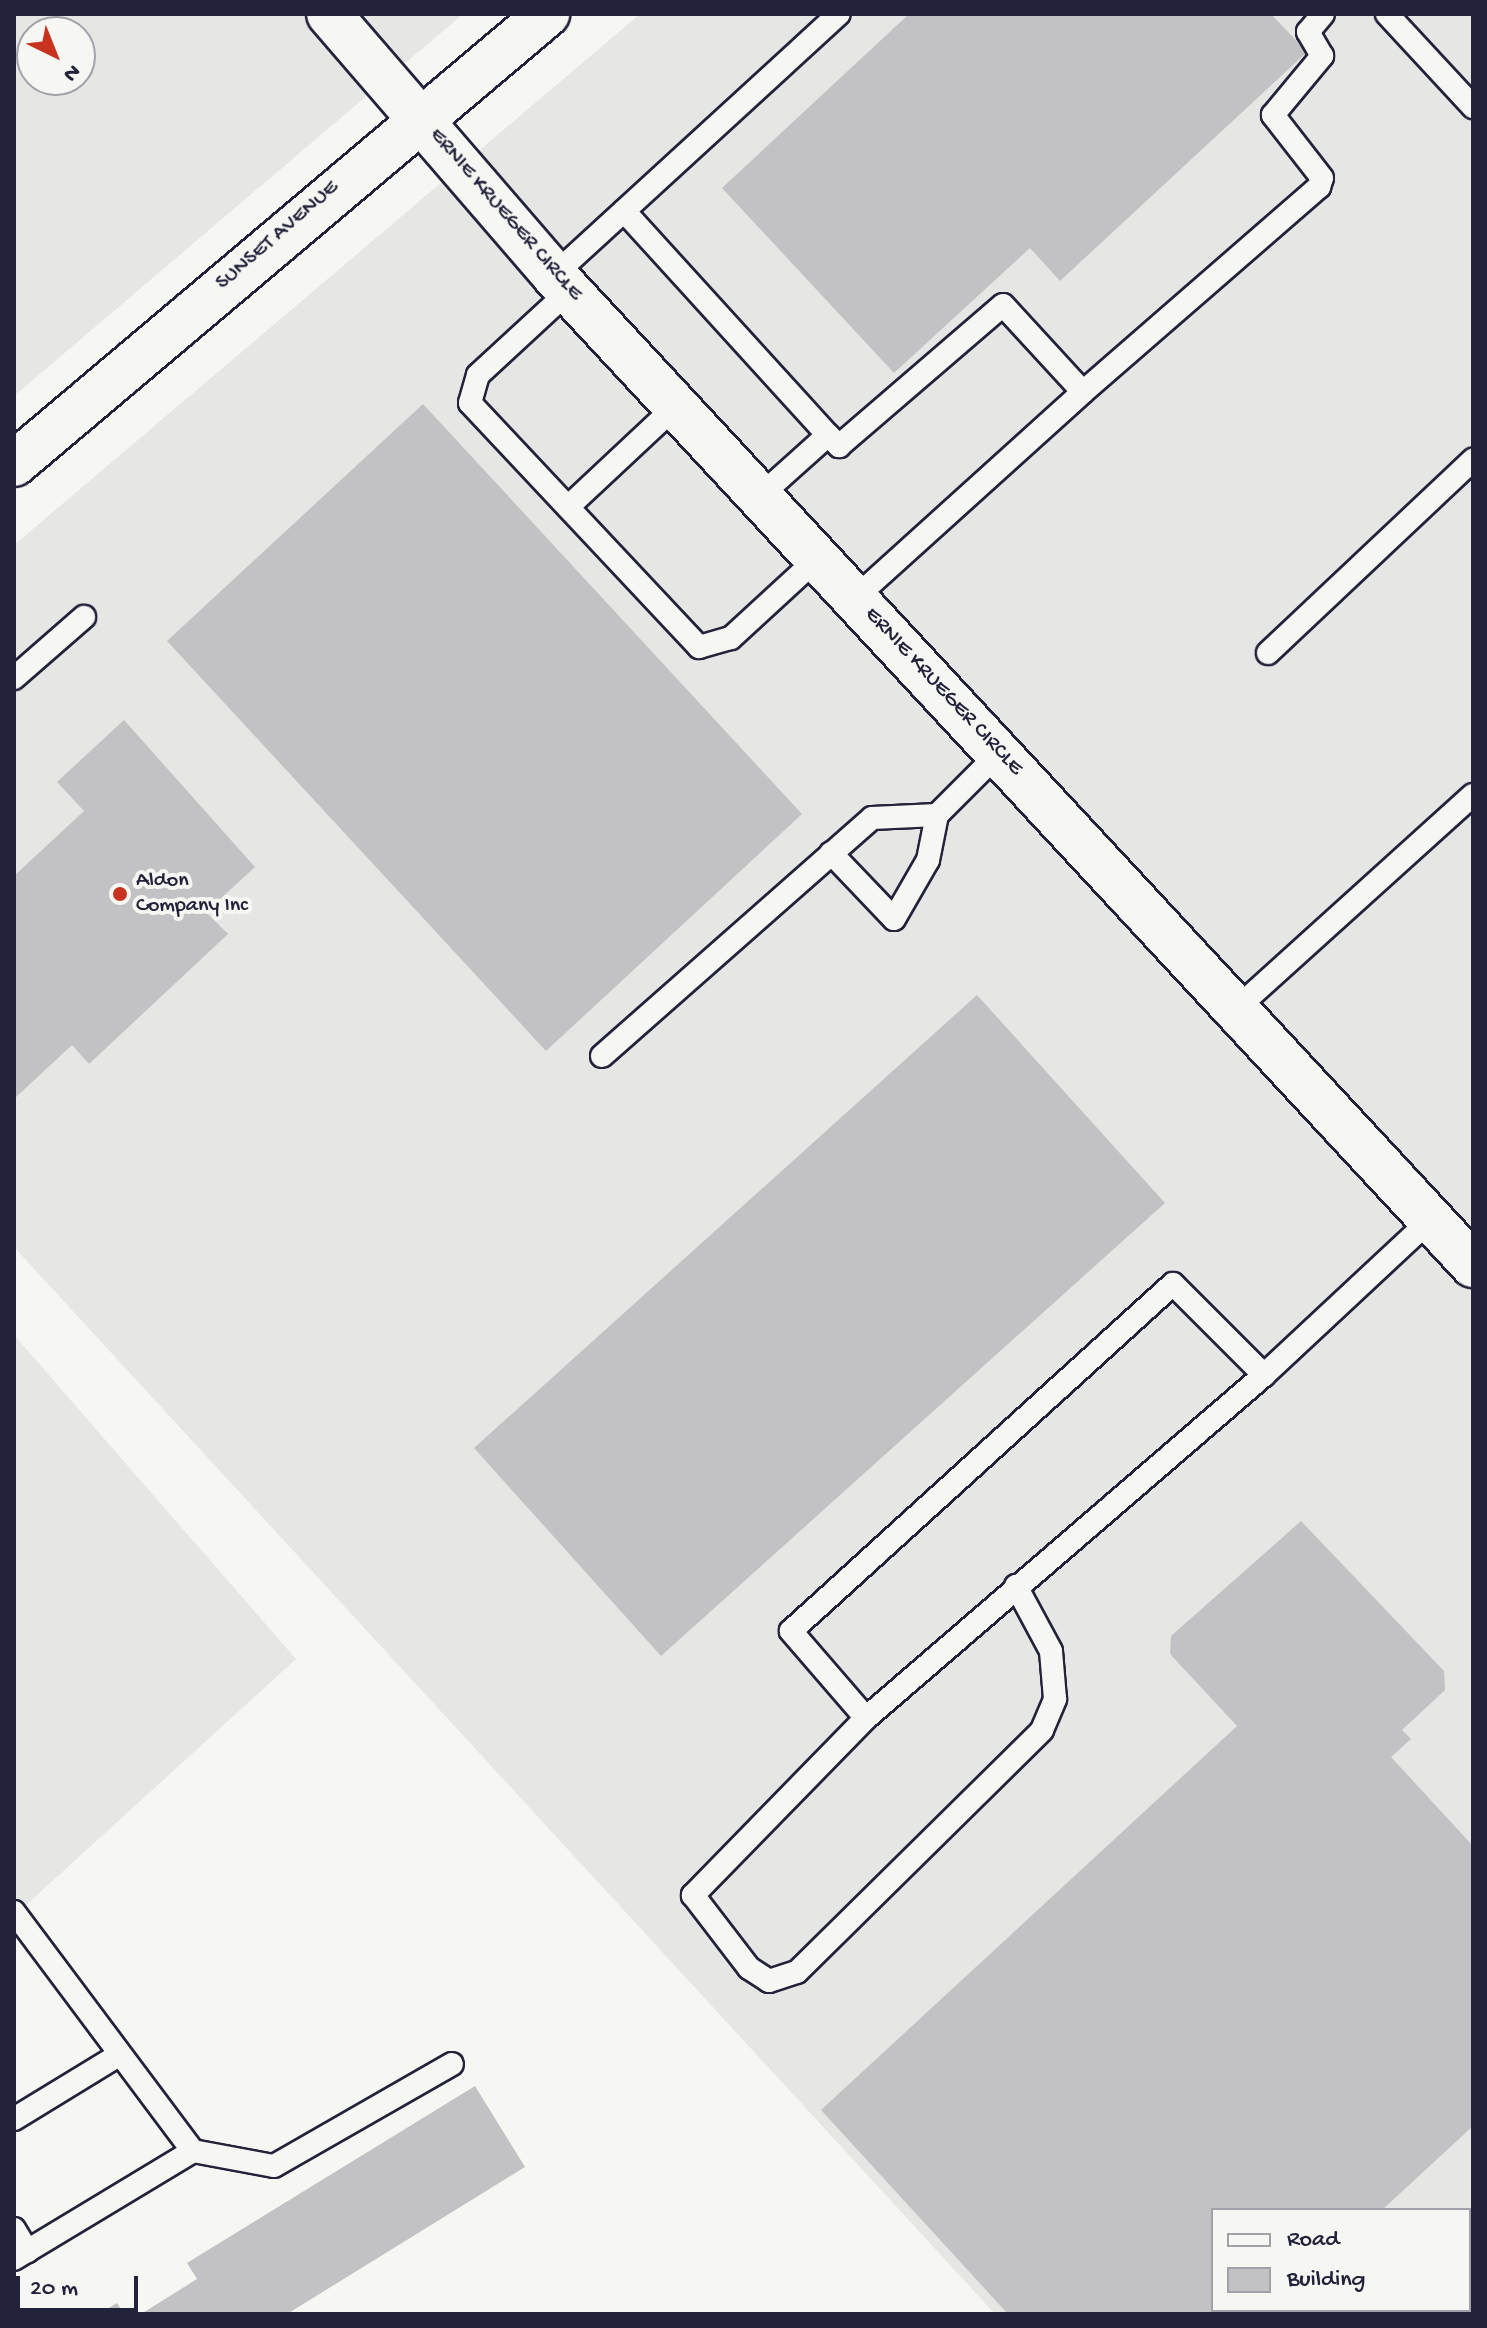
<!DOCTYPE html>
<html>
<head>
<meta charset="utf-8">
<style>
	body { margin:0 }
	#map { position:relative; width:1487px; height:2328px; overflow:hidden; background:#f6f6f2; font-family:"Gochi Hand",sans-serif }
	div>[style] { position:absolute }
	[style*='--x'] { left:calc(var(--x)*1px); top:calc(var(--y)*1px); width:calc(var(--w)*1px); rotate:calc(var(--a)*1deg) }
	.built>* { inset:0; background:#e6e6e4 }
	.building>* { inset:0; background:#c2c2c4 }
	.roads { filter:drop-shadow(2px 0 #22223b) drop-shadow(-2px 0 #22223b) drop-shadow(0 2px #22223b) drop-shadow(0 -2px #22223b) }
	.service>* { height:22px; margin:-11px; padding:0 11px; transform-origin:11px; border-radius:11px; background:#f6f6f2 }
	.minor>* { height:44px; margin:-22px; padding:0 22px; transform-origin:22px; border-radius:22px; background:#f6f6f2 }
	.tertiary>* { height:44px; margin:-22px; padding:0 22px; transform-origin:22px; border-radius:22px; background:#f6f6f2 }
	.dots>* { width:22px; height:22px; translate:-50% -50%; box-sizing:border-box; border:4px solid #f6f6f2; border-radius:50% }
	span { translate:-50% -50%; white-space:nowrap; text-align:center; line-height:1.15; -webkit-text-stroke:8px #f6f6f2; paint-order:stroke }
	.street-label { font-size:22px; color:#22223b }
	.poi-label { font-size:22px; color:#22223b }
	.left { translate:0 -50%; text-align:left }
	.frame { position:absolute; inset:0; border:16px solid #22223b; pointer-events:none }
	.legend { position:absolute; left:1211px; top:2208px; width:260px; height:104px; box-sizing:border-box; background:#f6f6f2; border:2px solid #a1a1a9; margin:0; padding:10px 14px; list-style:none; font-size:24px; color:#22223b }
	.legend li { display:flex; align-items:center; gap:16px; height:40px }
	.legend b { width:40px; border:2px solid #a1a1a9 }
	.north { position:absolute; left:16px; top:16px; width:80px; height:80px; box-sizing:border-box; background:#f6f6f2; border:2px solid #a1a1a9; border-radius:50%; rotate:137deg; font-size:22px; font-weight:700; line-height:32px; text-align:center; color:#22223b }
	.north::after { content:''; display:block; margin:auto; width:28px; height:36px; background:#c8321e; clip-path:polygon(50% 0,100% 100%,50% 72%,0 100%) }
	.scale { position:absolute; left:16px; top:2276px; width:122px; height:36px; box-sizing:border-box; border:4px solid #22223b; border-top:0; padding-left:10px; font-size:24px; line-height:28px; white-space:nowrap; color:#22223b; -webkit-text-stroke:6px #f6f6f2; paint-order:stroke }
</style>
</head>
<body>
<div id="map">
	<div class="built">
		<div style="clip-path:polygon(evenodd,14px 14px,463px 14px,14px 396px,14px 14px,32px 32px,80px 32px,80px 80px,32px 80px,32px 32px)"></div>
		<div style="clip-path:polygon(evenodd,640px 14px,1473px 14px,1473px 2314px,995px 2314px,14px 1247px,14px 545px,640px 14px,1213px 2210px,1469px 2210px,1469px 2310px,1213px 2310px,1213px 2210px)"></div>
		<div style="clip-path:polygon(14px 1335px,296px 1659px,14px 1916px)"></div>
	</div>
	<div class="building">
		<div style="clip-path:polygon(909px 14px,1271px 14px,1307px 52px,1060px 281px,1030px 248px,894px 373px,722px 188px)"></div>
		<div style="clip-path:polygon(423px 404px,802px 814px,546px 1051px,167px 641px)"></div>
		<div style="clip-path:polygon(124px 720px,255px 867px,206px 912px,228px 934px,89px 1064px,72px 1045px,16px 1097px,14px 876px,84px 811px,57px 782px)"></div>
		<div style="clip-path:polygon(977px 995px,1165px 1203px,661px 1656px,474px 1448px)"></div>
		<div style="clip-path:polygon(1301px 1521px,1444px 1671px,1445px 1690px,1402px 1730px,1411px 1739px,1391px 1757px,1473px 1846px,1473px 2126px,1382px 2210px,1213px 2210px,1213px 2310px,1273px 2310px,1269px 2314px,1008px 2314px,821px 2110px,1237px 1726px,1170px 1654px,1171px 1636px)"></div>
		<div style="clip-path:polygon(475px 2086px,525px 2167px,287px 2314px,141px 2314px,197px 2279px,187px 2263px)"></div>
		<div style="clip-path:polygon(117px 2303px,124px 2314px,99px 2314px)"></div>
	</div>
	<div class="roads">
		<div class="service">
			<div style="--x:1387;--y:14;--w:127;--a:47.2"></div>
			<div style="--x:624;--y:211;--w:303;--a:47.7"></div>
			<div style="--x:828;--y:435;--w:91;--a:138.1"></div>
			<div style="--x:554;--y:275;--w:386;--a:-42.5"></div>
			<div style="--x:569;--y:291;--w:124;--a:137.3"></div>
			<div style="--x:478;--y:375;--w:29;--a:106"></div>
			<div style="--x:470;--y:403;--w:335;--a:46.8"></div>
			<div style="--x:699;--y:647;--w:33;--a:-16"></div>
			<div style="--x:731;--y:638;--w:118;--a:-42.6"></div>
			<div style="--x:1083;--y:392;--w:313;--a:-41"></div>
			<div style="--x:1319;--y:187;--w:9;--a:-72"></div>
			<div style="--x:1322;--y:178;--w:80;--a:-127.9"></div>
			<div style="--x:1273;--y:115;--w:77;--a:-50.3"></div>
			<div style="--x:1322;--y:56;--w:28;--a:-120"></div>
			<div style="--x:1308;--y:32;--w:23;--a:-50"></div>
			<div style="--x:828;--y:435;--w:16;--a:45"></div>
			<div style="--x:839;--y:446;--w:216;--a:-40.7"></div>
			<div style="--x:1003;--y:305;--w:118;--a:47.4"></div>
			<div style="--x:1083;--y:392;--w:306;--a:137.9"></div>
			<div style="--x:568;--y:507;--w:148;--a:-43.1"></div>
			<div style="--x:1268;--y:653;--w:282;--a:-43.3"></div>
			<div style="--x:14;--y:678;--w:93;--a:-41.1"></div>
			<div style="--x:831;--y:853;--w:91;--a:46.3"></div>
			<div style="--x:894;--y:919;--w:68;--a:-60"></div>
			<div style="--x:928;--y:860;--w:46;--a:-78.7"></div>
			<div style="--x:937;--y:815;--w:88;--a:-45"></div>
			<div style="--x:1236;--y:1009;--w:319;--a:-42.1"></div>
			<div style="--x:602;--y:1056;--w:360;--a:-41.4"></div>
			<div style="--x:872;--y:818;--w:65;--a:-2.6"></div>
			<div style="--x:1264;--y:1375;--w:525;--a:139.24"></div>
			<div style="--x:866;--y:1718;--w:115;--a:-130.8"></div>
			<div style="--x:791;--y:1631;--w:516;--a:-42.25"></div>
			<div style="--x:1173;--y:1284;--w:129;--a:45"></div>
			<div style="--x:1264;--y:1375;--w:229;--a:-43"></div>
			<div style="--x:866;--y:1718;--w:248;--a:134.3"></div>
			<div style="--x:693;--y:1895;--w:92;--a:52.5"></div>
			<div style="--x:749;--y:1968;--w:24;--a:33"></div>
			<div style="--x:769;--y:1981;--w:29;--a:-18"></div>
			<div style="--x:797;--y:1972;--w:344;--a:-44.6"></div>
			<div style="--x:1042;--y:1730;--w:34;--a:-67"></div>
			<div style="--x:1055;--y:1699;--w:48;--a:-94.8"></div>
			<div style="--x:1051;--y:1651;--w:74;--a:-118.3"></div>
			<div style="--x:14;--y:1912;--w:299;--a:53.2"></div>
			<div style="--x:193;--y:2151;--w:209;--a:148.9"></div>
			<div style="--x:14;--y:2119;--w:123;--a:-31.4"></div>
			<div style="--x:193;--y:2151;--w:82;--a:10.5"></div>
			<div style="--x:274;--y:2166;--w:205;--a:-29.8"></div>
			<div style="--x:14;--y:2229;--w:26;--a:59"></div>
		</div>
		<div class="minor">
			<div style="--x:329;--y:14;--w:345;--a:49.2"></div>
			<div style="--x:554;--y:275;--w:1351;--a:47.13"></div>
		</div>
		<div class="tertiary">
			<div style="--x:14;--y:464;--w:698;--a:-40.17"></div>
		</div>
	</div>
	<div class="dots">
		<div style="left:120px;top:894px;background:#c8321e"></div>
	</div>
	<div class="street-label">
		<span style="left:505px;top:215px;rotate:49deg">ERNIE KRUEGER CIRCLE</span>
		<span style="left:278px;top:236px;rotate:-41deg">SUNSET AVENUE</span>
		<span style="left:943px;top:692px;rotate:47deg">ERNIE KRUEGER CIRCLE</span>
	</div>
	<div class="poi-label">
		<span class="left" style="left:136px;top:894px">Aldon<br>Company Inc</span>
	</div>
	<div class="frame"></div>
	<ul class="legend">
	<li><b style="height:10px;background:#f6f6f2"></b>Road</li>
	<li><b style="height:22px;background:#c2c2c4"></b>Building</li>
	</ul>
	<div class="north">N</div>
	<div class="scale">20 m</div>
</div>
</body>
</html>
